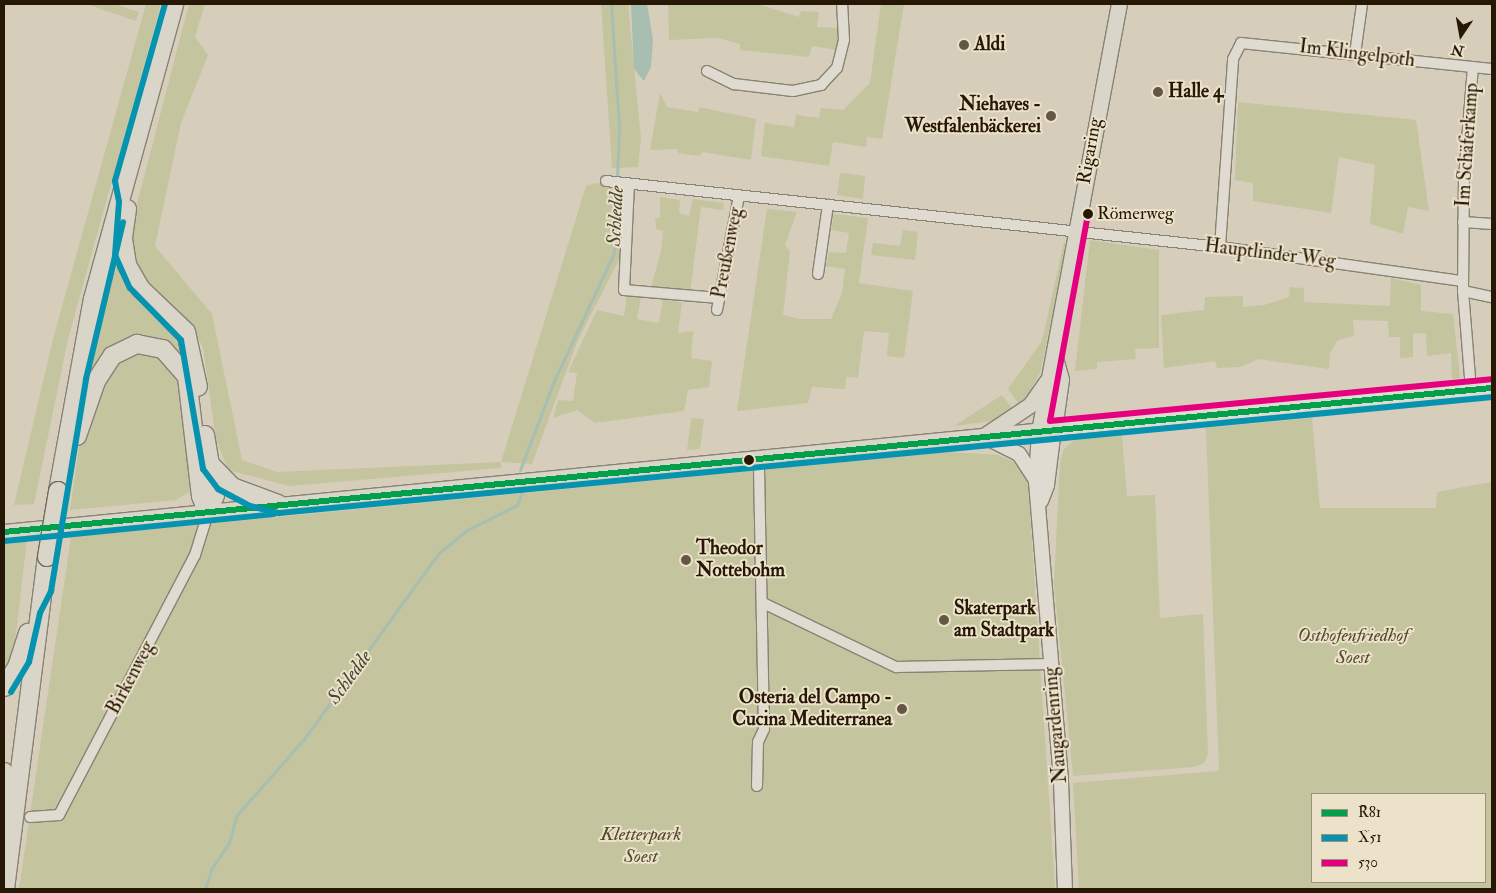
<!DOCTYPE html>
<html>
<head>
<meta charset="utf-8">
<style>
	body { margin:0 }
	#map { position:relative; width:1496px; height:893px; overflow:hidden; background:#d6ceba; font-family:"IM FELL Double Pica",serif }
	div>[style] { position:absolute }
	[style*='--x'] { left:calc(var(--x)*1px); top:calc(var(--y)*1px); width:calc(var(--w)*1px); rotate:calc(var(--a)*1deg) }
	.green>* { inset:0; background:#c4c49f }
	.water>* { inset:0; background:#a8beb1 }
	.stream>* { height:3px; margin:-1.5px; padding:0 1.5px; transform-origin:1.5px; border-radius:1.5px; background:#a8beb1 }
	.roads { filter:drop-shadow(1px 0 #888275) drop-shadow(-1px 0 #888275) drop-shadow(0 1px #888275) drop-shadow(0 -1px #888275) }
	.street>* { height:10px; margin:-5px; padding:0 5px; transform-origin:5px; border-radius:5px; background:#dfdbd1 }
	.secondary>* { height:14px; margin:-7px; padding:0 7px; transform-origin:7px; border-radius:7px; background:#dfdbd1 }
	.primary>* { height:15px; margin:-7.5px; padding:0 7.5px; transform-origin:7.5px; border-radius:7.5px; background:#dad5c9 }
	.highway>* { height:18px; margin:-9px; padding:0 9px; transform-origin:9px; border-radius:9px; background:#dad5c9 }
	.bridges { filter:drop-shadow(1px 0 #70695c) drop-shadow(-1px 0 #70695c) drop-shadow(0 1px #70695c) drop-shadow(0 -1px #70695c) }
	.highway-bridge>* { height:18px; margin:-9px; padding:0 9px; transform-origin:9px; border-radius:9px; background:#dad5c9 }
	.bus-1>* { height:6px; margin:-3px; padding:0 3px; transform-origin:3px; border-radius:3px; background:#029f4d }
	.bus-2>* { height:6px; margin:-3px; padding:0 3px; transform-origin:3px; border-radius:3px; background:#0693b0 }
	.bus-3>* { height:6px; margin:-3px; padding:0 3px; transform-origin:3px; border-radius:3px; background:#e5007d }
	.dots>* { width:14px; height:14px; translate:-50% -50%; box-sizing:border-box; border:2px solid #ece2ca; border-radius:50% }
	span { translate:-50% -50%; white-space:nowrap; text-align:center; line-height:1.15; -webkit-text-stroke:4px #ece2ca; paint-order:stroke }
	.bus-label { font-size:18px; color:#271705 }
	.left { translate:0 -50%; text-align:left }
	.poi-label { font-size:19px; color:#271705; font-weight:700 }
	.right { translate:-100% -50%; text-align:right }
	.street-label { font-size:19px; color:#271705 }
	.park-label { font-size:19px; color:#52492d; font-style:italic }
	.water-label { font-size:20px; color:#484737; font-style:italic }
	.frame { position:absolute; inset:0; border:5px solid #271705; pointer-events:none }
	.legend { position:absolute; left:1311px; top:793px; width:175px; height:90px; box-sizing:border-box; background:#ece2ca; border:1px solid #9d917b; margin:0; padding:6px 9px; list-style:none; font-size:15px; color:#271705 }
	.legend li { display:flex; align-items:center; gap:10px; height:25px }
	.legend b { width:25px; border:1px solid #9d917b }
	.north { position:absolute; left:1436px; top:10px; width:50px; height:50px; -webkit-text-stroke:4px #ece2ca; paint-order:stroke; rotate:192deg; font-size:14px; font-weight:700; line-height:20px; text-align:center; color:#271705 }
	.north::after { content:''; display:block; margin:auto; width:18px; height:22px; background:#271705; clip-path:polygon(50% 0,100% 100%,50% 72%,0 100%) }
</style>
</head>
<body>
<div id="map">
	<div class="green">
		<div style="clip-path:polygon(86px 4px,114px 4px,139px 12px,136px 21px)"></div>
		<div style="clip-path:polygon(146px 4px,161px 4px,68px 339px,34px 504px,14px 505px,53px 339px)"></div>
		<div style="clip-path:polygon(189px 4px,205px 4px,195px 37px,208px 55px,181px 123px,155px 246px,212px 314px,242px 460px,277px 472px,501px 462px,586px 186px,597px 183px,624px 189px,622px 254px,578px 340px,532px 464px,501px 462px,501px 468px,289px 486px,228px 470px,216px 440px,203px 347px,187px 319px,147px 282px,133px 254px,132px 223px)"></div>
		<div style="clip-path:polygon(601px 4px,628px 4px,641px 139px,638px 167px,612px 168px)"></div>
		<div style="clip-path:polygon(668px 4px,757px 4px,799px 17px,801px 11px,819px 12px,817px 27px,839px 28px,837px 50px,812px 46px,809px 57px,740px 50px,740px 44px,718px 38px,669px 40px)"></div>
		<div style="clip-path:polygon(881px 4px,904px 4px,882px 139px,867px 137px,866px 147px,833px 142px,829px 166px,761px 156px,765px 123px,794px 127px,796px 115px,819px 118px,821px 108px,843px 110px,870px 83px)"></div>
		<div style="clip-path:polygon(660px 93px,667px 107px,698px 112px,699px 107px,756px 119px,751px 160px,703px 152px,699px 156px,678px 153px,678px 149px,650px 150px)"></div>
		<div style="clip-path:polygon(1238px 102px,1416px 120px,1429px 211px,1408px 207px,1403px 234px,1370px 224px,1375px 165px,1339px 157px,1331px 213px,1253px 201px,1253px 183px,1235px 180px)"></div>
		<div style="clip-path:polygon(840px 173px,865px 176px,863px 199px,837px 195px)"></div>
		<div style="clip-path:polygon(660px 197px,680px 200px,679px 213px,689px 216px,693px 199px,724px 203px,723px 210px,701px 207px,690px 294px,650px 291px,661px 251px,663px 231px,656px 229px,655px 218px,660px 218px)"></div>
		<div style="clip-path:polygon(767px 209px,797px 212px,785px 245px,790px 251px,783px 315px,800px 319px,831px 319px,842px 293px,845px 269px,826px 266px,829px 252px,846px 253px,849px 233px,832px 230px,833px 214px,868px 218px,859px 283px,913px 291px,904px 358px,887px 356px,889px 333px,864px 331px,858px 378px,846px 377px,845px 389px,812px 387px,808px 403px,737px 411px)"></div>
		<div style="clip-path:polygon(903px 230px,918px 232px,915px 260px,871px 255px,873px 243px,900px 246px)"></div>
		<div style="clip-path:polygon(1090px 240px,1159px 250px,1159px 348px,1135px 349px,1136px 359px,1097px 362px,1097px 369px,1075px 371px)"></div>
		<div style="clip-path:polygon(1064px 242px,1067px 247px,1040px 373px,1021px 407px,1008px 389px,1042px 341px)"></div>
		<div style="clip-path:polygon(117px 252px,128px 288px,172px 332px,185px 360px,163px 341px,140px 336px,121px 341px,100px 358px,84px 389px)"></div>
		<div style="clip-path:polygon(1391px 278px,1421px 285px,1421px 311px,1453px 314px,1460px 378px,1452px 379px,1451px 353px,1427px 356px,1426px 333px,1413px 334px,1413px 357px,1400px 358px,1400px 337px,1389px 337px,1388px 321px,1353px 320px,1354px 336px,1338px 340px,1330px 353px,1329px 369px,1258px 359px,1241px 367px,1217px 368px,1215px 361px,1164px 368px,1161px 315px,1204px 310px,1205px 297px,1243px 296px,1243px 307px,1264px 305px,1289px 297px,1290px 287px,1304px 288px,1304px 302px,1390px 306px)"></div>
		<div style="clip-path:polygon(627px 294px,641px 297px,637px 319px,659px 323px,663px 299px,682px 303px,678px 333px,693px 331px,691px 358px,712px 361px,709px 387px,688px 390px,684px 411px,595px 423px,577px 410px,553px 418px,558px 400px,573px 401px,577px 373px,568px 372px,597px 310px,624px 316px)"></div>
		<div style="clip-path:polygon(150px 349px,181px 375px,192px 482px,189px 492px,176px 500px,70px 510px,81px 433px,112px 362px)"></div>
		<div style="clip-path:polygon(1002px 395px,1015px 412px,998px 420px,954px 426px)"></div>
		<div style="clip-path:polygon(691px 418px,704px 419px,700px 449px,687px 450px)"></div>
		<div style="clip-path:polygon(evenodd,1312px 418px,1320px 508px,1436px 508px,1437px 492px,1492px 482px,1492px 889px,1079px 889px,1073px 783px,1219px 771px,1206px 428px,1312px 418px,1312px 794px,1485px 794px,1485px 882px,1312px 882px,1312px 794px)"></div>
		<div style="clip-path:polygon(1122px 436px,1127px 496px,1155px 495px,1160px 618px,1203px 614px,1208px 755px,1204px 763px,1194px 767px,1073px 776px,1054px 584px,1060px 462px,1064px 449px,1075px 440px)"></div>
		<div style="clip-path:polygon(948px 452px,998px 455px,1020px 465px,1028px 482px,1055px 889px,19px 889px,71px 537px)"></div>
		<div style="clip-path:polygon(27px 539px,15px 643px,4px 674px,4px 541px)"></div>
	</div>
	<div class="water">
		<div style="clip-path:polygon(631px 4px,647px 4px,653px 40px,651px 67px,644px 81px,634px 69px)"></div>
	</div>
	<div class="stream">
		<div style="--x:520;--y:470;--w:95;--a:-69.1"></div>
		<div style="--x:554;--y:381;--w:141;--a:-64.9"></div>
		<div style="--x:614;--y:253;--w:126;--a:-87.7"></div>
		<div style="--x:619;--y:127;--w:123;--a:-93.7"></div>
		<div style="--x:205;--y:889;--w:22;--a:-72"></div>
		<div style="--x:212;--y:868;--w:30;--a:-56"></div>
		<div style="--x:229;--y:843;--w:28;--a:-75"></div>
		<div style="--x:236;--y:816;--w:103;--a:-48.6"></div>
		<div style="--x:304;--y:739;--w:228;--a:-54.1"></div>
		<div style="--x:438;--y:554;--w:38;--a:-40"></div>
		<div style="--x:467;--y:530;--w:56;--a:-26.6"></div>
		<div style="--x:517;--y:505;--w:15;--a:-70"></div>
	</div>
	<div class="roads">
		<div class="street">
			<div style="--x:1355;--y:54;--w:50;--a:-82"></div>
			<div style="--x:707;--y:71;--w:30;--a:26"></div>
			<div style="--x:734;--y:84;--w:59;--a:6.8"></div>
			<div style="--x:793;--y:91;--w:29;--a:-12"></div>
			<div style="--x:821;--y:85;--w:23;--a:-47"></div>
			<div style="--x:837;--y:68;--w:29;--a:-76"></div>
			<div style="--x:844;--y:40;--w:36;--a:-93"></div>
			<div style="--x:606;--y:181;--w:618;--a:6.14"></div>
			<div style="--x:1220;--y:247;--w:245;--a:8"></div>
			<div style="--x:629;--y:184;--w:106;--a:92.7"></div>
			<div style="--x:624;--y:290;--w:95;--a:4.8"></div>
			<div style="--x:1463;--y:222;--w:29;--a:4"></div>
			<div style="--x:1220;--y:247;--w:188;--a:-86"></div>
			<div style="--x:1233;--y:59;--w:18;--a:-63"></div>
			<div style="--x:1241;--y:43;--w:252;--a:5.9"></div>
			<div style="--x:818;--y:274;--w:70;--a:-81.8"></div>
			<div style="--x:1463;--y:291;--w:30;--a:12"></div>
			<div style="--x:717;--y:310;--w:116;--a:-79.1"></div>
			<div style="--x:1471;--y:390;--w:99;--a:-94.6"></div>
			<div style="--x:1463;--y:291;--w:113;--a:-89.5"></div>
			<div style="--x:1464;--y:178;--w:111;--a:-85.4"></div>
			<div style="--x:763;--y:603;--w:148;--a:25.7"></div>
			<div style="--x:896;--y:667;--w:155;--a:-1.1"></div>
			<div style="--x:757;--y:786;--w:44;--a:-88.7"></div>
			<div style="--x:758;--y:742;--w:14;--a:-65"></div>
			<div style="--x:764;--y:729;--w:271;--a:-91.1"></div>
			<div style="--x:30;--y:817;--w:29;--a:-4"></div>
			<div style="--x:59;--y:815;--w:293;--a:-62.4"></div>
			<div style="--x:195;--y:555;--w:44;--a:-72.8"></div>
		</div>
		<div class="secondary">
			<div style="--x:1039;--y:431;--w:51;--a:93.4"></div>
			<div style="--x:1036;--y:482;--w:300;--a:85.2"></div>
			<div style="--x:1061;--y:781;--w:108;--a:87.9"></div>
			<div style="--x:983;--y:436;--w:40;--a:26.6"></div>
			<div style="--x:1019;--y:454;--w:30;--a:57"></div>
			<div style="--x:1041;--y:501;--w:17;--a:-69"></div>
			<div style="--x:1047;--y:485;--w:56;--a:-82.9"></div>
			<div style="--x:1054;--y:429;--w:440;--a:-5.3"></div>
		</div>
		<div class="primary">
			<div style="--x:1039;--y:431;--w:434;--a:-79.4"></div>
			<div style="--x:985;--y:435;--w:54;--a:-33.7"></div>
			<div style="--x:1030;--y:405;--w:29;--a:-55"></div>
			<div style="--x:4;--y:532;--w:1055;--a:-5.6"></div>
			<div style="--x:1054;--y:429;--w:50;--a:-82"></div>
			<div style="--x:1061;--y:379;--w:22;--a:-106"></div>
		</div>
		<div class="highway">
			<div style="--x:127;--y:209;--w:30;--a:98"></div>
			<div style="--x:123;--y:239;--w:26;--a:81"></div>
			<div style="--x:127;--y:265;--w:28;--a:60"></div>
			<div style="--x:141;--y:289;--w:62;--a:43.7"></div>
			<div style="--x:186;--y:332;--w:56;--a:77.7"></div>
			<div style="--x:205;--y:435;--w:61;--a:80.5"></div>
			<div style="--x:215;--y:495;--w:19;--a:111"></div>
			<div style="--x:77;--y:436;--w:58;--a:-70.9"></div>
			<div style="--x:96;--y:381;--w:30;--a:-57"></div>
			<div style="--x:112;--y:356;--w:28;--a:-26"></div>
			<div style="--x:137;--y:344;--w:26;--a:11"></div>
			<div style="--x:163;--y:349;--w:37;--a:49"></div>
			<div style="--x:187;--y:377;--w:120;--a:83.3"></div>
			<div style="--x:201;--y:496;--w:18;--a:68"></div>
			<div style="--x:211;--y:465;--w:30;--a:46"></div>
			<div style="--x:232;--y:487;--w:49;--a:20.3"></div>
			<div style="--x:58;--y:491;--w:195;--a:-79.7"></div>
			<div style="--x:93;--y:299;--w:306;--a:-74.6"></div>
			<div style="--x:4;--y:687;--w:24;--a:-57"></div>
			<div style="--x:17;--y:667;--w:36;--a:-72"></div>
			<div style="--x:4;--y:772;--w:34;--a:87"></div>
			<div style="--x:5;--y:889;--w:335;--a:-82.8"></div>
		</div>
	</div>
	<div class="bridges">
		<div class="highway-bridge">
			<div style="--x:47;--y:557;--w:67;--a:-80.5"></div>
		</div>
	</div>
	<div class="bus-1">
		<div style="--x:4;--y:532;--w:1495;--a:-5.53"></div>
	</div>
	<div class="bus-2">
		<div style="--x:165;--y:4;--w:184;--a:105.8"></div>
		<div style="--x:115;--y:181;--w:21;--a:79"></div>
		<div style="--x:119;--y:202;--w:53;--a:94.3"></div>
		<div style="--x:115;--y:255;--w:36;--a:66"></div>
		<div style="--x:130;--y:288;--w:73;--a:45.6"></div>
		<div style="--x:181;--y:340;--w:131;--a:80.3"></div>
		<div style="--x:203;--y:469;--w:25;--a:53"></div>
		<div style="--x:218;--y:489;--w:36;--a:28"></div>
		<div style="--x:250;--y:506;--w:30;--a:14"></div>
		<div style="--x:279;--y:513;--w:1219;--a:-5.46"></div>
		<div style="--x:5;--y:541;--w:270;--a:-5.7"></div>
		<div style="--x:11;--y:692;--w:35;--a:-59"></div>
		<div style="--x:29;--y:662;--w:50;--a:-77.3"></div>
		<div style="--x:40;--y:613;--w:25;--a:-63"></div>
		<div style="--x:51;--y:591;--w:215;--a:-80.6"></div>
		<div style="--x:86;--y:379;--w:161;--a:-76.7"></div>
	</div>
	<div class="bus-3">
		<div style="--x:1088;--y:214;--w:210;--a:100.4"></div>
		<div style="--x:1050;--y:421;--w:443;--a:-5.4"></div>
	</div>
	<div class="dots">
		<div style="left:964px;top:45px;background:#645744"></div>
		<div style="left:1158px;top:92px;background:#645744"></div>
		<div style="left:1051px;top:116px;background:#645744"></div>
		<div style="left:1088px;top:214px;background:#271705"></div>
		<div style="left:749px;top:460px;background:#271705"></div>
		<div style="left:686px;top:560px;background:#645744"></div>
		<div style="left:944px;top:620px;background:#645744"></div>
		<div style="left:902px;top:709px;background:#645744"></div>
	</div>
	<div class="bus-label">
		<span class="left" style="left:1097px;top:214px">Römerweg</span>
	</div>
	<div class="poi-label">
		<span class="left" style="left:974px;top:45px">Aldi</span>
		<span class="left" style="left:1168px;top:92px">Halle 4</span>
		<span class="right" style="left:1041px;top:116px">Niehaves -<br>Westfalenbäckerei</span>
		<span class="left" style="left:696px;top:560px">Theodor<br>Nottebohm</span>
		<span class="left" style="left:954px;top:620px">Skaterpark<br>am Stadtpark</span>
		<span class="right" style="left:892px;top:709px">Osteria del Campo -<br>Cucina Mediterranea</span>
	</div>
	<div class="street-label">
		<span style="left:1357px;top:54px;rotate:7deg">Im Klingelpoth</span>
		<span style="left:1468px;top:145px;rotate:-86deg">Im Schäferkamp</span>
		<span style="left:1090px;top:151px;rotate:-80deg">Rigaring</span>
		<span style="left:728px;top:253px;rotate:-79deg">Preußenweg</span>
		<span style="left:1270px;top:254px;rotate:7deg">Hauptlinder Weg</span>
		<span style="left:131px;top:678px;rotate:-62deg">Birkenweg</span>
		<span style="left:1056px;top:725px;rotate:-95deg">Naugardenring</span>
	</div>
	<div class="park-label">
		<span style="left:1353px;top:647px">Osthofenfriedhof<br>Soest</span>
		<span style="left:641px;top:846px">Kletterpark<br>Soest</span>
	</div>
	<div class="water-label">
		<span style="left:615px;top:216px;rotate:-87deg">Schledde</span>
		<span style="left:349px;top:677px;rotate:-54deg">Schledde</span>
	</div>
	<div class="frame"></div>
	<ul class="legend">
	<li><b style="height:6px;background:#029f4d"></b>R81</li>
	<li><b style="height:6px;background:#0693b0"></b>X51</li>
	<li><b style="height:6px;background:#e5007d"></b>530</li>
	</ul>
	<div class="north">N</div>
</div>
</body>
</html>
